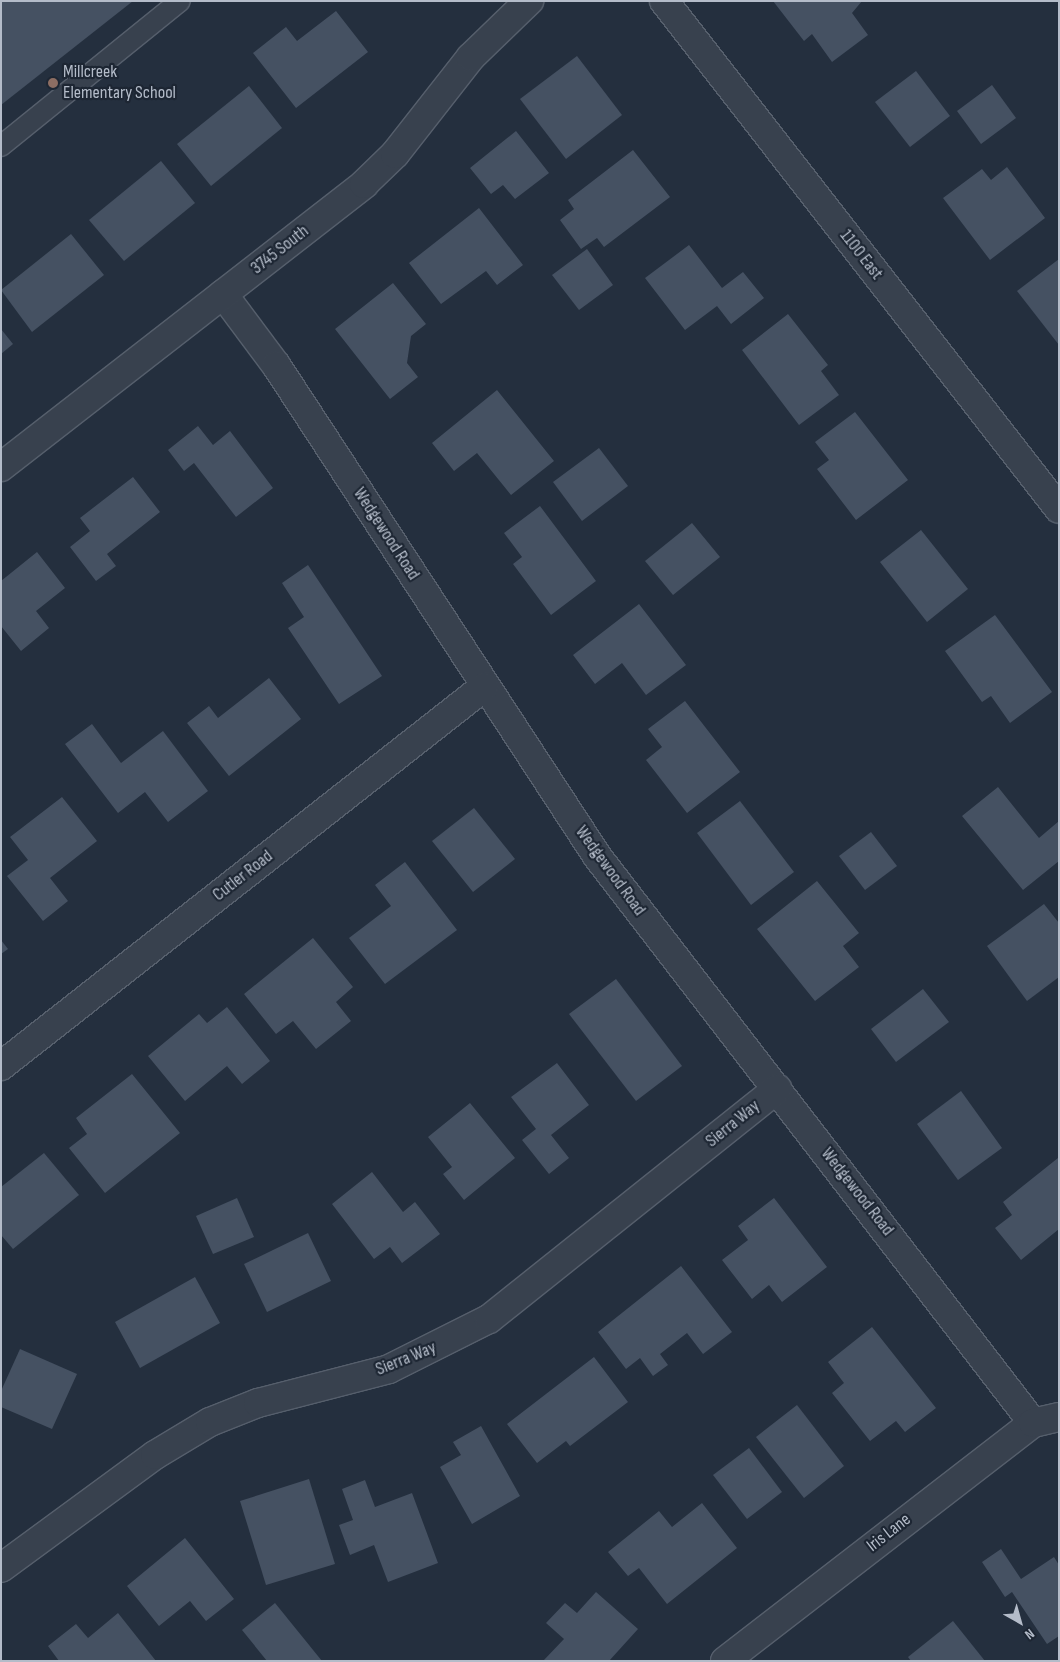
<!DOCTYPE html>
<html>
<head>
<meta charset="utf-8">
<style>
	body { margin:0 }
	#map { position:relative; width:1060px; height:1662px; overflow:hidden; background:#242f3e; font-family:"Sofia Sans Condensed",sans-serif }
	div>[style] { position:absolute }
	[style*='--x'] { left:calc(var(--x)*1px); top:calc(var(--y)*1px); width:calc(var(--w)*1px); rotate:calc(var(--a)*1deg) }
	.building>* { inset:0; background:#455162 }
	.roads { filter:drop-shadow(1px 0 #565f6c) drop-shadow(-1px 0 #565f6c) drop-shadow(0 1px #565f6c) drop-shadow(0 -1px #565f6c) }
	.service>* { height:20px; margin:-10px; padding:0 10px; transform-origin:10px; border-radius:10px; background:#38414e }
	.minor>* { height:28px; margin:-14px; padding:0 14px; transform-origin:14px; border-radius:14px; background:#38414e }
	.tertiary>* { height:28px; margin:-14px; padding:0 14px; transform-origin:14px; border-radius:14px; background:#38414e }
	.dots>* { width:14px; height:14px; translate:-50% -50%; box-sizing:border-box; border:2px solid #1d2633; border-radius:50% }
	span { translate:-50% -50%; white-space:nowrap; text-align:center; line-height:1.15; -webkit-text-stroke:4.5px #1d2633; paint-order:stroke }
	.poi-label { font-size:18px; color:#b4bcc9 }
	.left { translate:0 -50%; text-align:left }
	.street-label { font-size:18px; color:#b4bcc9 }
	.frame { position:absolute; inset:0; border:2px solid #b4bcc9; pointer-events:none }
	.north { position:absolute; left:995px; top:1597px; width:50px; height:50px; -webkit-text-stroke:4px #1d2633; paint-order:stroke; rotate:142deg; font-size:14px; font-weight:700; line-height:20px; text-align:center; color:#b4bcc9 }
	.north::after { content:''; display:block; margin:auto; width:18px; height:22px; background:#b4bcc9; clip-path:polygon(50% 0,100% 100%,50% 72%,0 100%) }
</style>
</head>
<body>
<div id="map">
	<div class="building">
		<div style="clip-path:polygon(1px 1px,133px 1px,1px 105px)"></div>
		<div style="clip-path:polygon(773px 1px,862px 1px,852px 13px,868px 35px,832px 62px,812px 34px,804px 41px)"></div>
		<div style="clip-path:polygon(336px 11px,368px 52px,296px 108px,253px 53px,286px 27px,297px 41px)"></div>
		<div style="clip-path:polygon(577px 56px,622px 115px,566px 159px,520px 99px)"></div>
		<div style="clip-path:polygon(916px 71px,950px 116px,910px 147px,875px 102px)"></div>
		<div style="clip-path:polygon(992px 85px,1016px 118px,981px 144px,957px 111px)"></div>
		<div style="clip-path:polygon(249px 86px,282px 128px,211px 186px,177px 144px)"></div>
		<div style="clip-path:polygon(516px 131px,549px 173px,515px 199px,503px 185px,491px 194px,470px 168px)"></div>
		<div style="clip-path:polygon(633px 150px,670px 197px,604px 247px,597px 238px,581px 249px,560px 220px,574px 209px,568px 200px)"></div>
		<div style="clip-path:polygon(161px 161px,195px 203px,124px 261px,89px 220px)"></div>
		<div style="clip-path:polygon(1007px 167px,1045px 218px,990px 260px,943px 198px,982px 169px,991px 180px)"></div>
		<div style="clip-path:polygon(479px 208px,523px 265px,497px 285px,486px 271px,441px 304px,409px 263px)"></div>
		<div style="clip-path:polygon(71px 234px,104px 275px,32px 332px,1px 290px)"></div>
		<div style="clip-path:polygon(689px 245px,722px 288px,743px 272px,764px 298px,731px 324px,717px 306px,685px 330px,645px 278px)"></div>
		<div style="clip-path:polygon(587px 249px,613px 285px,579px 310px,552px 275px)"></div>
		<div style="clip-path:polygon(1059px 259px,1059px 345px,1017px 291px)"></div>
		<div style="clip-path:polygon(393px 283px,426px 324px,411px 336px,407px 363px,418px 377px,390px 399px,335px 329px)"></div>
		<div style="clip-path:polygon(788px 314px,828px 365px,821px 371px,839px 395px,799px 425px,742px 350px)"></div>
		<div style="clip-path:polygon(1px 329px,13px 344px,1px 354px)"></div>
		<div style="clip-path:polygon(497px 390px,554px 461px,511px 495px,477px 453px,454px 471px,432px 443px)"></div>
		<div style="clip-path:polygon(855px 412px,908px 480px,856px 520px,817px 469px,829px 460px,815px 442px)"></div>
		<div style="clip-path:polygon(198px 426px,213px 445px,230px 431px,273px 488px,236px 517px,194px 463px,184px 471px,168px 450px)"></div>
		<div style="clip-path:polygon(599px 448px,628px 486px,582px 521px,553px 482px)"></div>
		<div style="clip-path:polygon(133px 477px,160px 512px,107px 554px,116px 566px,96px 581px,70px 547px,90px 531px,80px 518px)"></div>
		<div style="clip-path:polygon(540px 506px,596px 581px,551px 615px,513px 564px,522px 557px,504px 533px)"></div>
		<div style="clip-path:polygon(692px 523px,720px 557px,673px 595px,645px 561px)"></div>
		<div style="clip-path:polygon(921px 530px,968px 589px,927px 622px,880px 562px)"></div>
		<div style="clip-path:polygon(37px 552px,65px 588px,36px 611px,49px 628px,21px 651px,1px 626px,1px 581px)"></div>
		<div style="clip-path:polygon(308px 565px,382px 676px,339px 704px,288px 628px,304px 617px,282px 583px)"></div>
		<div style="clip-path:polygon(639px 604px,686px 665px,646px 695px,622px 663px,595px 684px,573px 655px)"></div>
		<div style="clip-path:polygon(995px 615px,1052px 692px,1010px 723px,991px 696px,982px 702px,945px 651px)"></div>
		<div style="clip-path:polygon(269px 678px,301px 719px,229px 776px,187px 723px,209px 706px,218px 718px)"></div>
		<div style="clip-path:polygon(685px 701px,740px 772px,687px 813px,646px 760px,662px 747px,648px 729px)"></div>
		<div style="clip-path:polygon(92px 724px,121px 763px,163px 731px,208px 791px,168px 822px,145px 792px,118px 813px,65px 744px)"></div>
		<div style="clip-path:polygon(998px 787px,1039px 838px,1059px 821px,1059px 861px,1023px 890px,962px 816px)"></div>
		<div style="clip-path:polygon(62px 797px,97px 841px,50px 878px,68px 901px,43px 921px,7px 876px,28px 860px,10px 837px)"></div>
		<div style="clip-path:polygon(740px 801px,794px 872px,751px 905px,697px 833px)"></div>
		<div style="clip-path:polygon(474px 808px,515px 859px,473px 892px,432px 841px)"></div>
		<div style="clip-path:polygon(871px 832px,897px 866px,865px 890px,839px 856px)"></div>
		<div style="clip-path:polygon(405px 862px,457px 930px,385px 984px,349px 938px,391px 906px,375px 885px)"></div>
		<div style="clip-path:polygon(817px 881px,859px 933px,843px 946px,859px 967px,815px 1001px,757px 929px)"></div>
		<div style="clip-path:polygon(1044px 904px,1059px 923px,1059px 977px,1027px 1001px,987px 946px)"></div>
		<div style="clip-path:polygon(313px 938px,353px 987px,336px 1002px,351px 1021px,316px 1049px,293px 1021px,276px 1034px,244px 994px)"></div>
		<div style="clip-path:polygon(1px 940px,8px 949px,1px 954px)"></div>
		<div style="clip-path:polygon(616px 979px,682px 1066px,636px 1101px,569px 1014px)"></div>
		<div style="clip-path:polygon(923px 989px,949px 1022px,896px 1062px,871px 1029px)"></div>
		<div style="clip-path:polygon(227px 1007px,270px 1061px,242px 1084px,227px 1066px,185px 1101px,148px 1056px,199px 1014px,207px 1023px)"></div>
		<div style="clip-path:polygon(557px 1063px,589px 1105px,551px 1135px,569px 1158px,549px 1174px,522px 1140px,536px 1129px,511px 1097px)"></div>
		<div style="clip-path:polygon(132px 1074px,180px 1133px,105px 1193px,69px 1148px,87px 1134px,76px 1118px)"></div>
		<div style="clip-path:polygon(961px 1091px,1002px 1148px,958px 1180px,917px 1124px)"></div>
		<div style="clip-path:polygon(470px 1103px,515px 1158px,464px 1200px,443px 1174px,452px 1167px,428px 1137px)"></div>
		<div style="clip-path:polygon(44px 1153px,79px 1195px,13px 1249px,1px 1235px,1px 1187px)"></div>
		<div style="clip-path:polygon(1058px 1158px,1059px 1229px,1021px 1260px,995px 1228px,1012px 1215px,1003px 1202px)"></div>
		<div style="clip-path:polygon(372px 1172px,403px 1212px,415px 1202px,440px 1234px,402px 1263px,390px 1247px,374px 1259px,332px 1204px)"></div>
		<div style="clip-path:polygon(237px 1198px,254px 1237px,213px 1254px,196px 1216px)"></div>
		<div style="clip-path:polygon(774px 1198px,827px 1267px,782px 1302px,769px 1285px,752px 1299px,722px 1260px,748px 1240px,738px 1226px)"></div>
		<div style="clip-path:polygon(308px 1233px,331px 1281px,267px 1312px,244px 1264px)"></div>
		<div style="clip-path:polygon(681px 1266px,732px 1332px,703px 1354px,687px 1333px,660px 1354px,668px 1365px,653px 1376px,640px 1358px,626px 1369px,598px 1332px)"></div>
		<div style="clip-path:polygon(195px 1277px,220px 1323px,140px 1368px,115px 1322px)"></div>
		<div style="clip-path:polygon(872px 1327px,936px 1408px,905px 1432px,896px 1421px,870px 1441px,832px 1393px,844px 1383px,828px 1362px)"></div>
		<div style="clip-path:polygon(20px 1349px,77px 1374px,52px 1429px,1px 1407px,1px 1391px)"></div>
		<div style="clip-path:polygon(594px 1357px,628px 1402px,570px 1446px,566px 1441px,537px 1463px,507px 1424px)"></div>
		<div style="clip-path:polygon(797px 1405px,844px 1466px,804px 1498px,756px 1437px)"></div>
		<div style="clip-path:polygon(481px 1426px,520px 1496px,472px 1524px,440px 1467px,461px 1455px,453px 1442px)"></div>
		<div style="clip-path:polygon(749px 1448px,782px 1492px,747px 1519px,713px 1475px)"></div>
		<div style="clip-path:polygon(309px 1479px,335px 1564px,266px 1585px,240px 1501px)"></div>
		<div style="clip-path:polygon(365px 1480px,375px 1507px,412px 1493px,438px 1563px,388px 1582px,374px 1545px,350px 1555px,339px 1525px,353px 1520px,342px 1489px)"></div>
		<div style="clip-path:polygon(702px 1503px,737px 1548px,667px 1604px,639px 1568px,628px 1576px,608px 1552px,659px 1511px,672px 1527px)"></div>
		<div style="clip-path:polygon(185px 1538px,234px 1599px,206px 1621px,190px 1601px,159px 1626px,127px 1586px)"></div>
		<div style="clip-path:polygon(1001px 1549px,1021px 1579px,1054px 1557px,1059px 1565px,1059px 1636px,1047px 1644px,1012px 1592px,1005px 1597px,982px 1562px)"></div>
		<div style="clip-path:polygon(596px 1592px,638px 1629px,609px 1661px,543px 1661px,564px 1639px,546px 1623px,565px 1603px,577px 1613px)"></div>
		<div style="clip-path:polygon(275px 1603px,322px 1661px,267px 1661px,242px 1630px)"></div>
		<div style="clip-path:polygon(118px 1613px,156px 1661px,59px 1661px,48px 1646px,76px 1624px,88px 1638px)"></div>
		<div style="clip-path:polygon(953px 1621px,985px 1661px,911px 1661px,908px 1657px)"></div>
	</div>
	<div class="roads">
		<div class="service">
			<div style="--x:1;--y:146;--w:230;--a:-39"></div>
		</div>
		<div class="minor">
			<div style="--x:223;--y:294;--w:89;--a:53.3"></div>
			<div style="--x:276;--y:365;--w:587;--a:56.82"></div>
			<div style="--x:597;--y:856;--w:715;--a:52.44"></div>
			<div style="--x:1;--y:467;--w:460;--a:-37.9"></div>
			<div style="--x:364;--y:184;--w:43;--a:-44.1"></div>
			<div style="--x:395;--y:154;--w:123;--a:-51.9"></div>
			<div style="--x:471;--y:57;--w:81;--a:-44"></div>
			<div style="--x:1;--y:1066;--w:614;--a:-38.12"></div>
			<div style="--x:1;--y:1568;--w:191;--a:-36.3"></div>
			<div style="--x:155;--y:1455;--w:64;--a:-31"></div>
			<div style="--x:210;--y:1422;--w:52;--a:-21.6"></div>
			<div style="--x:258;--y:1403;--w:135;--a:-14.5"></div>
			<div style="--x:389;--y:1369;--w:112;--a:-26.6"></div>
			<div style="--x:489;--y:1319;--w:369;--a:-38.6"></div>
			<div style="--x:725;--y:1661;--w:389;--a:-37.7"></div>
			<div style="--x:1033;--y:1423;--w:27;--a:-13"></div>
		</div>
		<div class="tertiary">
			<div style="--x:664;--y:1;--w:643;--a:52.13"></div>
		</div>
	</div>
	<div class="dots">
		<div style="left:53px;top:83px;background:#8d6e63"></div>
	</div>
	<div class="poi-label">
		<span class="left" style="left:63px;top:83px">Millcreek<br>Elementary School</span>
	</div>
	<div class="street-label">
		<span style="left:280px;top:250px;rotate:-38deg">3745 South</span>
		<span style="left:861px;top:255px;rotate:52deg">1100 East</span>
		<span style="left:386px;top:534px;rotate:57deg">Wedgewood Road</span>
		<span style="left:610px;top:871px;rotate:54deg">Wedgewood Road</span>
		<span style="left:243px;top:876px;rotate:-38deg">Cutler Road</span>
		<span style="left:733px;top:1124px;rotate:-39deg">Sierra Way</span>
		<span style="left:857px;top:1192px;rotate:52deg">Wedgewood Road</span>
		<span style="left:406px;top:1359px;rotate:-22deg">Sierra Way</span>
		<span style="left:889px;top:1533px;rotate:-38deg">Iris Lane</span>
	</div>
	<div class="frame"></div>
	<div class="north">N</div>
</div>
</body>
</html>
